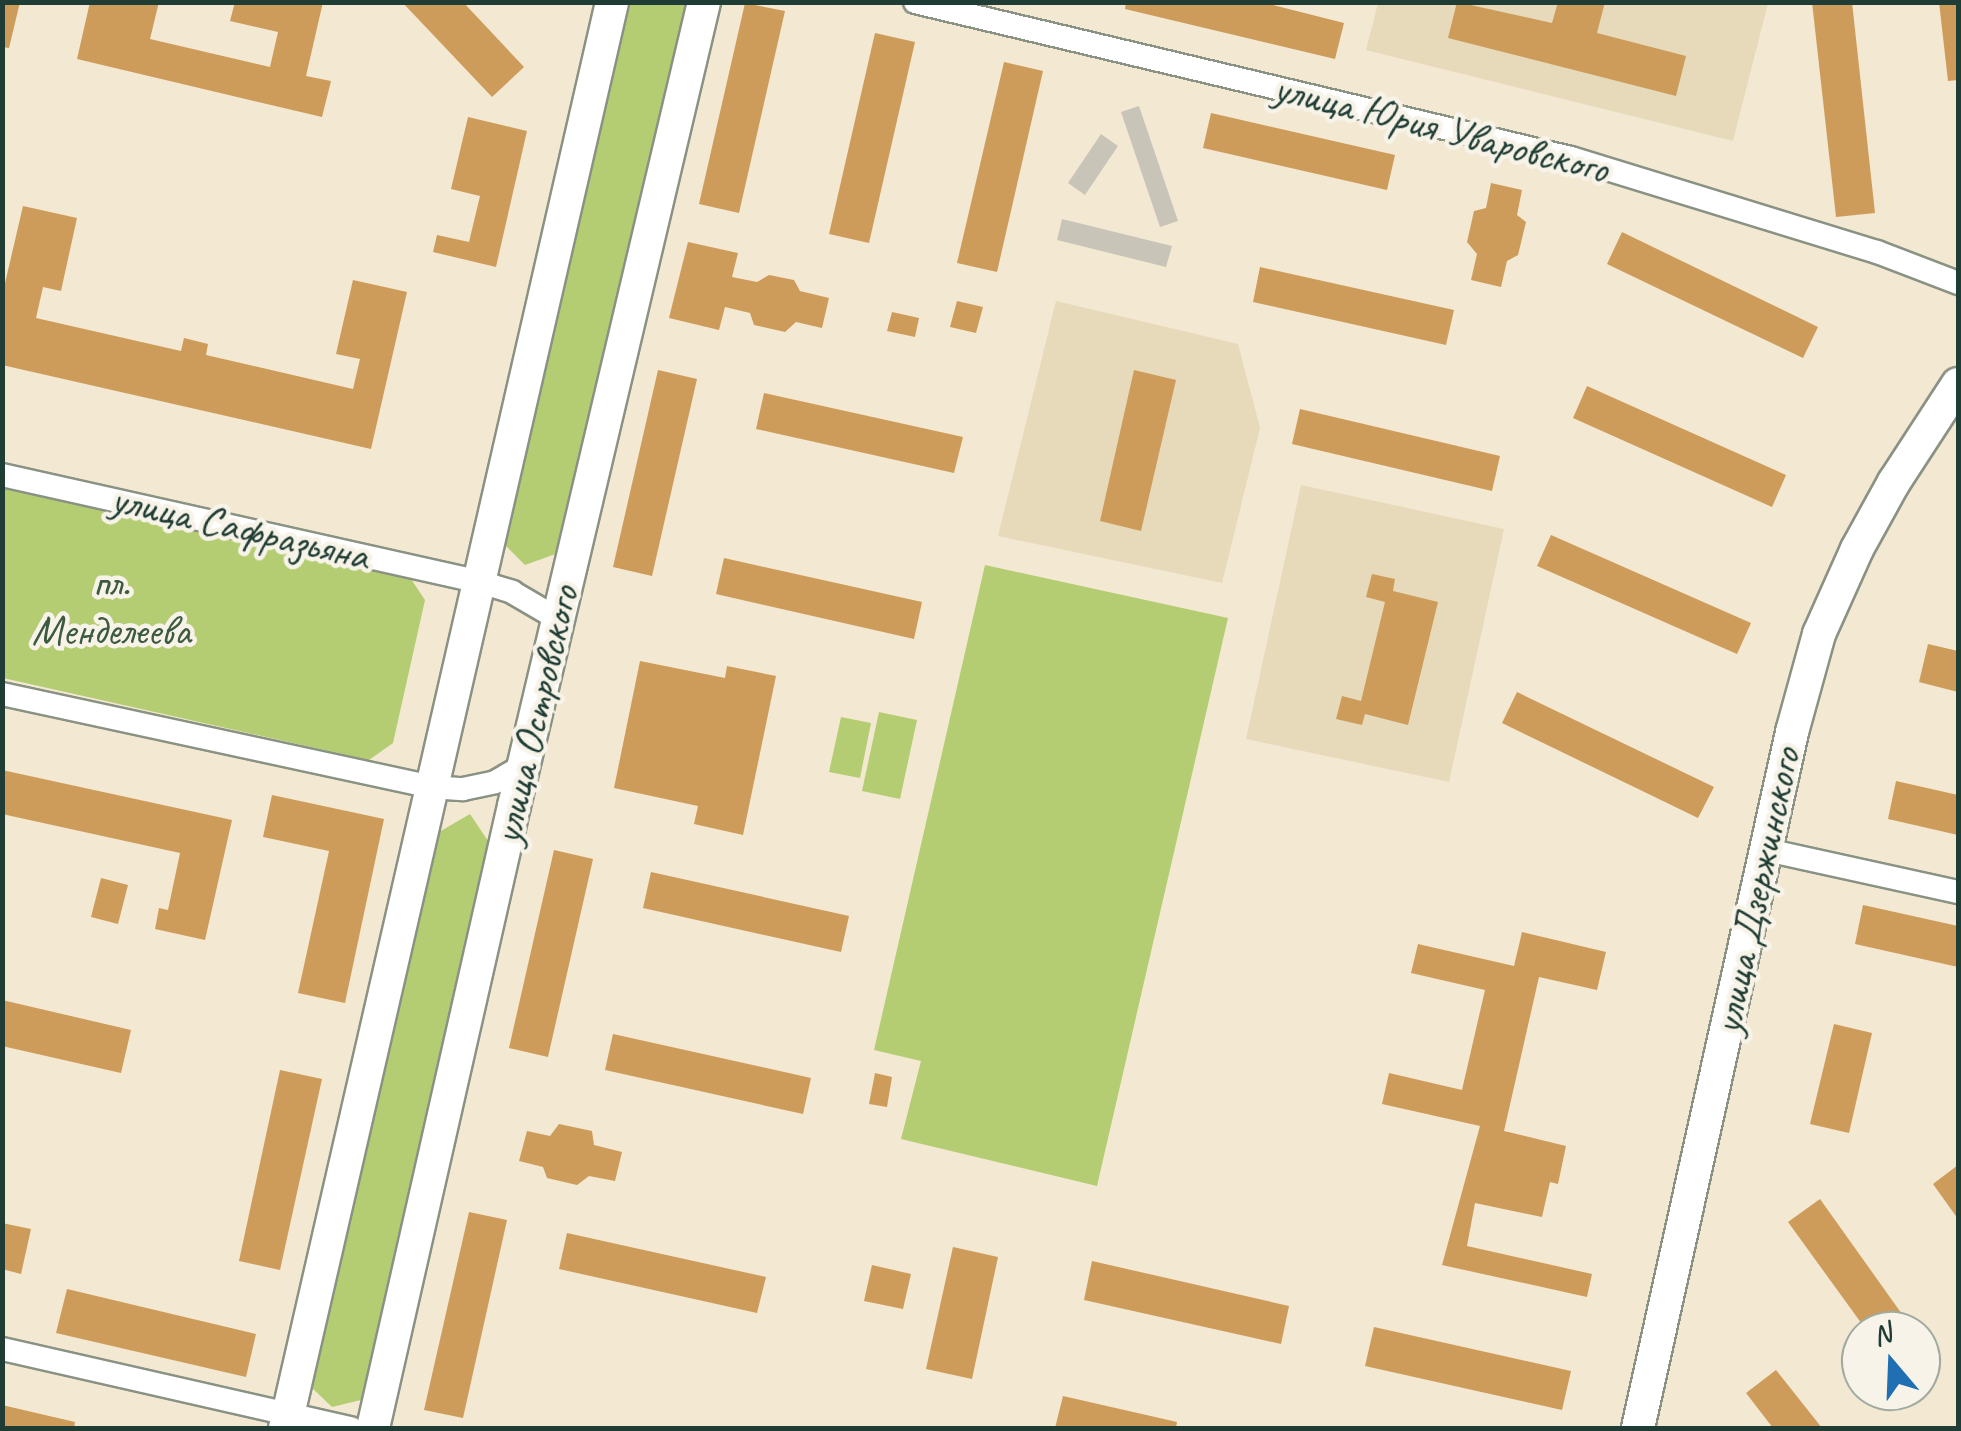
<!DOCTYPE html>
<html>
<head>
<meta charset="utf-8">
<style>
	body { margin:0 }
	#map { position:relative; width:1961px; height:1431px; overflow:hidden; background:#f3e8d2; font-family:Caveat,sans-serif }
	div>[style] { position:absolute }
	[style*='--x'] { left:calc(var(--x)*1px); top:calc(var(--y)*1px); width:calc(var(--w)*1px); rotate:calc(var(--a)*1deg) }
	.built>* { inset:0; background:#e6daba }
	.industrial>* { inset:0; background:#c8c4b8 }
	.green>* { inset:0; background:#b4cd72 }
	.building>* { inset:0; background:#ce9c5a }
	.roads { filter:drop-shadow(2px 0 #899283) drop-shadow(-2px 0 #899283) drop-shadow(0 2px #899283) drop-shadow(0 -2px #899283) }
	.street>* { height:22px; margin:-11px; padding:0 11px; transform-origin:11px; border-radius:11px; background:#fff }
	.secondary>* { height:32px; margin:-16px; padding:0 16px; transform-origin:16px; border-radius:16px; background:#fff }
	span { translate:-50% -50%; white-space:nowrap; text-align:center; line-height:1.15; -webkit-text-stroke:9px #f7f3e8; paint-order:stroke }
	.street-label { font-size:42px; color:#1f3d34 }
	.park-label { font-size:42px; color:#3d5a40 }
	.frame { position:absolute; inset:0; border:5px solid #1f3d34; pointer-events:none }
	.north { position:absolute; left:1841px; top:1311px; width:100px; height:100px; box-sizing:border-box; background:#f7f3e8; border:2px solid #a1aaa0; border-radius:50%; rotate:341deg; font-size:28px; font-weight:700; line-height:40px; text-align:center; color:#1f3d34 }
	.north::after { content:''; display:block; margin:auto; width:35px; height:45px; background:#1f6fb2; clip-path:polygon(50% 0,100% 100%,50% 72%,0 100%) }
</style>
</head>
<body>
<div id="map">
	<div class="built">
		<div style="clip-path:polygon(1378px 3px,1768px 3px,1733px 141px,1366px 50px)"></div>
		<div style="clip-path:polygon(1056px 301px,1238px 344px,1260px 428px,1222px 583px,998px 536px)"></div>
		<div style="clip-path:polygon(1301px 485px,1504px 529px,1449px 782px,1246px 739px)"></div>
	</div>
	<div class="industrial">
		<div style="clip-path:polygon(1139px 106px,1178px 221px,1160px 227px,1121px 112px)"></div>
		<div style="clip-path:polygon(1101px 134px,1118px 146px,1085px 195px,1068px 183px)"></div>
		<div style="clip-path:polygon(1062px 219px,1172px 246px,1166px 267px,1057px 240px)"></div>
	</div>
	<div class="green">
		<div style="clip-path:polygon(625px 3px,688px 3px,561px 552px,525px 565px,499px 539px)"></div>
		<div style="clip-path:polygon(3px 487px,411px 579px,425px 600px,393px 743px,369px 760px,3px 678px)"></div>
		<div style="clip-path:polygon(985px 565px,1228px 618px,1097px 1186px,901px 1139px,921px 1061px,874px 1050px)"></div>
		<div style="clip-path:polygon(879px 712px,917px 720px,900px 799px,862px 791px)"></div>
		<div style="clip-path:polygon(841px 717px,871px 723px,860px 778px,829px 772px)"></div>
		<div style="clip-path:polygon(470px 814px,492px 847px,365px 1399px,332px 1407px,309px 1385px,434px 835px)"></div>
	</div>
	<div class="building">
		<div style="clip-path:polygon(2px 2px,20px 2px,9px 48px,2px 47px)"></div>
		<div style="clip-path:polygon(90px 2px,159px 2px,150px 39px,270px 67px,278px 32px,230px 21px,235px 2px,323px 2px,306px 76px,331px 81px,322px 117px,77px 59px)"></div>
		<div style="clip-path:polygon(402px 2px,463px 2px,524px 67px,492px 97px)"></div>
		<div style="clip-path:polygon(1126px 2px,1261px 2px,1344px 23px,1335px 59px,1125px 9px)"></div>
		<div style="clip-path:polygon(1457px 2px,1552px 23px,1558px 2px,1605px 2px,1597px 33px,1686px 56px,1676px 96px,1448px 38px)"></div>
		<div style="clip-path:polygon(1812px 2px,1852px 2px,1875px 213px,1836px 217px)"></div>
		<div style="clip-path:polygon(1939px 2px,1958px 2px,1958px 80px,1948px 81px)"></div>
		<div style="clip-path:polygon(745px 3px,785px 11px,739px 213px,699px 204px)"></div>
		<div style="clip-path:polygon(875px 33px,915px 42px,869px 243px,829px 234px)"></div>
		<div style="clip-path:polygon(1004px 62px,1043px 71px,997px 272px,957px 263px)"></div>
		<div style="clip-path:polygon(1211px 113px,1395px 155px,1387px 190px,1203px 148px)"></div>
		<div style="clip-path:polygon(468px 117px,527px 131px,496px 267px,433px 252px,437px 235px,469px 242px,480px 196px,451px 189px)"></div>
		<div style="clip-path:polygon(1491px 183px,1522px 190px,1517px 215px,1526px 222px,1518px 255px,1507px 261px,1501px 287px,1471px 280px,1477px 254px,1467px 242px,1474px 211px,1486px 208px)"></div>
		<div style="clip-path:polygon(23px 206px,77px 218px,61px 291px,43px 287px,36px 318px,181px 351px,184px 338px,208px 344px,206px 355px,353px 389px,360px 359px,336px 354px,353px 280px,407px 292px,371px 449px,2px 365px,2px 296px)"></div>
		<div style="clip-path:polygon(1622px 232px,1818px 327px,1803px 358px,1607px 264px)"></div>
		<div style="clip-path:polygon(688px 242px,738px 253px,732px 277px,757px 282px,769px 275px,794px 280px,800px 291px,829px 298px,822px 328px,796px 322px,785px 332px,754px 325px,750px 313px,725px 307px,719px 330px,669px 318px)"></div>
		<div style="clip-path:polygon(1260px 267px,1454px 310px,1446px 345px,1253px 302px)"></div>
		<div style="clip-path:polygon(957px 301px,983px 307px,976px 333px,950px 327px)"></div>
		<div style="clip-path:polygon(892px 312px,919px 318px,915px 337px,887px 331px)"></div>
		<div style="clip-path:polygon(658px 370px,697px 379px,652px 576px,613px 567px)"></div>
		<div style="clip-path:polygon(1134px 370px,1176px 380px,1141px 531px,1100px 521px)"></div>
		<div style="clip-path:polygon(1587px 386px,1786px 475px,1772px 507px,1573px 418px)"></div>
		<div style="clip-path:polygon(764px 393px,963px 437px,954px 473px,756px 429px)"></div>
		<div style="clip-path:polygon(1300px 409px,1500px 456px,1492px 491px,1292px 444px)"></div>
		<div style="clip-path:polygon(1551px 535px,1751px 623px,1737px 654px,1537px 566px)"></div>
		<div style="clip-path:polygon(724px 558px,922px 602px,914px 639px,716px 594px)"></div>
		<div style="clip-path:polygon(1372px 574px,1395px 579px,1393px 591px,1438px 602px,1408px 725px,1365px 714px,1362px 725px,1336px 719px,1342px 696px,1361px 701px,1385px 602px,1366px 597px)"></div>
		<div style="clip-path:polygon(1928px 644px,1958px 651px,1958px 692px,1919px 682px)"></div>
		<div style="clip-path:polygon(640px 661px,725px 678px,727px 666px,776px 676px,743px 835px,694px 824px,698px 806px,614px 788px)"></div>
		<div style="clip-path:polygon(1517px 692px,1714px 787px,1698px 818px,1502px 723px)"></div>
		<div style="clip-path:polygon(2px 770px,232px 820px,205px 940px,155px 929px,159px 908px,168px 910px,180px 853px,2px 814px)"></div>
		<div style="clip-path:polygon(1896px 781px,1958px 795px,1958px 835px,1888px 819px)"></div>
		<div style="clip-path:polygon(272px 795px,384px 819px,345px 1003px,298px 993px,329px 851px,263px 837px)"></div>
		<div style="clip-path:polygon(554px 850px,593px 859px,548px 1057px,509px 1048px)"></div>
		<div style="clip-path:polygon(651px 872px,849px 916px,841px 952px,643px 908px)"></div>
		<div style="clip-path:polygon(101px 878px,128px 885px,118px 924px,91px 917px)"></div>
		<div style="clip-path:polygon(1863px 905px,1958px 926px,1958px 967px,1855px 944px)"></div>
		<div style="clip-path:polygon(1522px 932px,1606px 952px,1597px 990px,1539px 977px,1504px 1131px,1566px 1146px,1558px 1184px,1550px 1182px,1542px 1217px,1475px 1203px,1467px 1246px,1592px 1274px,1587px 1297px,1442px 1265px,1480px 1126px,1382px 1104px,1389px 1073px,1462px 1090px,1485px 990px,1411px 973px,1418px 944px,1514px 966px)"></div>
		<div style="clip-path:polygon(2px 1000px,131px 1030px,121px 1073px,2px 1046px)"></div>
		<div style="clip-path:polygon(1834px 1024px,1872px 1033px,1849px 1133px,1810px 1124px)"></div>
		<div style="clip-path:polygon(613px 1034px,811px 1078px,803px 1114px,605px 1070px)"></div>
		<div style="clip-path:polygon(280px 1070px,322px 1079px,280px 1270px,239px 1261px)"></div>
		<div style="clip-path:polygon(875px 1073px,892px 1077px,887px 1107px,869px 1104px)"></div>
		<div style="clip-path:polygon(559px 1124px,592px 1131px,594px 1145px,622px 1152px,615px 1181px,589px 1176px,577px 1185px,547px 1178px,543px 1167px,519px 1161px,527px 1131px,550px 1136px)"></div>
		<div style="clip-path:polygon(1958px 1165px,1958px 1219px,1933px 1184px)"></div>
		<div style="clip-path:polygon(1820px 1199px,1914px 1331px,1867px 1331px,1788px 1222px)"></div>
		<div style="clip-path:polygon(469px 1212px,507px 1220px,463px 1418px,424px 1410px)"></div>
		<div style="clip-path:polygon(2px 1223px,31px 1229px,21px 1274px,2px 1269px)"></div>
		<div style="clip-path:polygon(567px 1233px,766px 1277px,757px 1313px,559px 1269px)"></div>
		<div style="clip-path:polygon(953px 1247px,998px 1257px,972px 1379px,926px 1369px)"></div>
		<div style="clip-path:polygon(1092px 1261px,1289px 1306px,1281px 1344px,1084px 1300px)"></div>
		<div style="clip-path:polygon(872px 1265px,911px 1274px,903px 1309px,864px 1301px)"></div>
		<div style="clip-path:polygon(67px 1289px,256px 1334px,246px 1377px,56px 1333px)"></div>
		<div style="clip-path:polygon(1374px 1327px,1571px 1371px,1562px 1410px,1365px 1366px)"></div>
		<div style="clip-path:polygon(1776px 1370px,1822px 1428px,1773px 1428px,1746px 1393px)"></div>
		<div style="clip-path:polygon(1063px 1396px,1177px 1422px,1176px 1428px,1055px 1428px)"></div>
		<div style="clip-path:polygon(2px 1405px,75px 1422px,74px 1428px,2px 1428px)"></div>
	</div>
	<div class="roads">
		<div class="street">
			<div style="--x:915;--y:2;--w:674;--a:13.38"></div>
			<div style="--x:1571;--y:158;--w:320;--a:17.1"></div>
			<div style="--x:1877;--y:252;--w:87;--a:20.9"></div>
			<div style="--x:2;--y:475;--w:487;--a:12.6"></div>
			<div style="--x:477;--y:581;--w:37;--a:17"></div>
			<div style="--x:512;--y:592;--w:53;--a:30.4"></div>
			<div style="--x:2;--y:694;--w:439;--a:12.2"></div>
			<div style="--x:431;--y:787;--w:32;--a:4"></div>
			<div style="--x:463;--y:789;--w:33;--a:-12"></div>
			<div style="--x:495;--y:782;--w:34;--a:-30"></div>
			<div style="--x:1767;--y:850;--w:196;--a:12.4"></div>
			<div style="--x:2;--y:1349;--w:358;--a:12.8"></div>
		</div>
		<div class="secondary">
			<div style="--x:285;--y:1428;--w:1463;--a:-77.08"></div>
			<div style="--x:373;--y:1428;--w:638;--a:-77.23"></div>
			<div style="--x:514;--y:806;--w:826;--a:-76.7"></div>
			<div style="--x:1638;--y:1428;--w:713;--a:-77.52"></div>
			<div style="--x:1792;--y:732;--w:102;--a:-74.6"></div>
			<div style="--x:1819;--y:634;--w:93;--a:-65.9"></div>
			<div style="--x:1857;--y:549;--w:77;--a:-61.1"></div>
			<div style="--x:1894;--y:482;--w:117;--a:-56.9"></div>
		</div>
	</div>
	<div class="street-label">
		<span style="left:1441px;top:129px;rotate:14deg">улица Юрия Уваровского</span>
		<span style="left:240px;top:528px;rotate:13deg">улица Сафразьяна</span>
		<span style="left:536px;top:715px;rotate:-77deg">улица Островского</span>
		<span style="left:1757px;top:891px;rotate:-78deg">улица Дзержинского</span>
	</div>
	<div class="park-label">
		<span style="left:111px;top:607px">пл.<br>Менделеева</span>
	</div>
	<div class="frame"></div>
	<div class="north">N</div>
</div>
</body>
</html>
